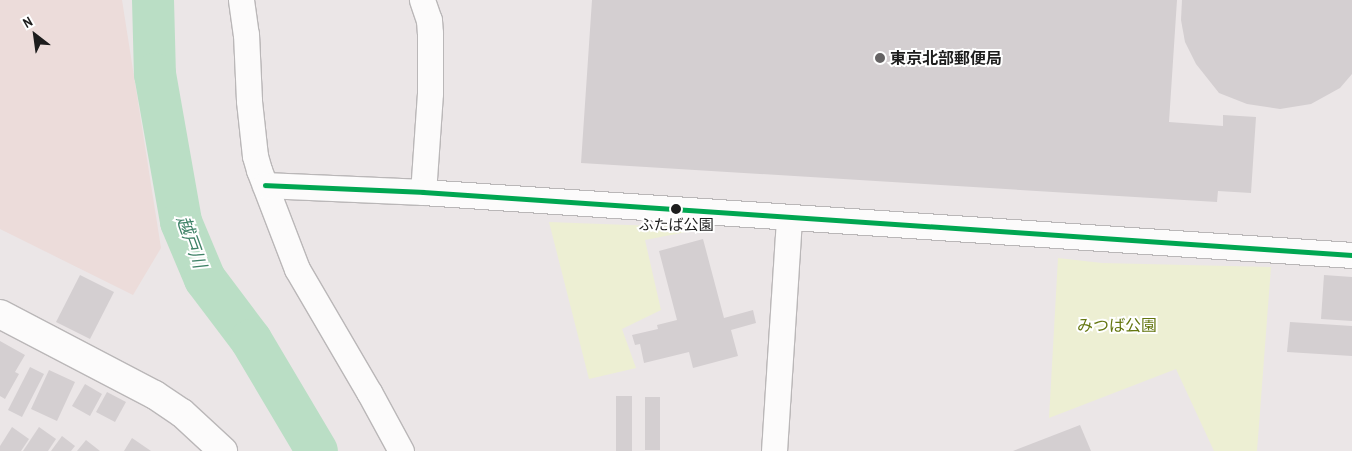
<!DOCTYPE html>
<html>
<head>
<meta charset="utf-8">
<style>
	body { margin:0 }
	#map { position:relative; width:1352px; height:451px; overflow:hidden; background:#ebe6e7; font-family:"Archivo Narrow","Noto Sans JP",sans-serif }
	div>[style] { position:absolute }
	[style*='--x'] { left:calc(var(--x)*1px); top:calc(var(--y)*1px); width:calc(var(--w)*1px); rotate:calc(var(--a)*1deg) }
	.farmland>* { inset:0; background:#ecdcda }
	.park>* { inset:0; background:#edefd3 }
	.river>* { height:42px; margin:-21px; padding:0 21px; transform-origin:21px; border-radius:21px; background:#badec5 }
	.building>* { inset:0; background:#d4cfd1 }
	.roads { filter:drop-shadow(1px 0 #bab7b8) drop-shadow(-1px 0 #bab7b8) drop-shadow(0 1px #bab7b8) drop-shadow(0 -1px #bab7b8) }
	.minor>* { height:25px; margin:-12.5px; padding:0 12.5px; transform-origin:12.5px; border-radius:12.5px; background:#fcfbfb }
	.tertiary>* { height:28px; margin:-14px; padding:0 14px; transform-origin:14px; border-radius:14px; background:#fcfbfb }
	.bus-1>* { height:5px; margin:-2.5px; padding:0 2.5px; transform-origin:2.5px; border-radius:2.5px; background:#00a651 }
	.dots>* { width:14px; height:14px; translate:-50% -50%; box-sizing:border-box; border:2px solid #fff; border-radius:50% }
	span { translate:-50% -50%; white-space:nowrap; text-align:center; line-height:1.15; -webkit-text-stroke:4px #fff; paint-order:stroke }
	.bus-label { font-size:15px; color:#1d1d1d }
	.poi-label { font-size:16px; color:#1d1d1d; font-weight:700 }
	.left { translate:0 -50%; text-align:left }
	.park-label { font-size:16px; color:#647610 }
	.water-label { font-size:18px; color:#3f8267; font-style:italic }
	.north { position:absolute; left:10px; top:10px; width:50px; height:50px; -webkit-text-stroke:4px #fff; paint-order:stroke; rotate:330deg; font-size:14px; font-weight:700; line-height:20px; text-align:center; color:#1d1d1d }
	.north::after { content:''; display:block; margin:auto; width:18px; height:22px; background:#1d1d1d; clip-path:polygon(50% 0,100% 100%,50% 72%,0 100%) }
</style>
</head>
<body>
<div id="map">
	<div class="farmland">
		<div style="clip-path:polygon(0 0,122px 0,161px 248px,133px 295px,0 229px)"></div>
	</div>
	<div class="park">
		<div style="clip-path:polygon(549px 222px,707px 228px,645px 240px,661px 310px,622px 329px,636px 368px,589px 379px)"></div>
		<div style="clip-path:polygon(1058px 258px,1102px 263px,1271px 267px,1257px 451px,1214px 451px,1176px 369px,1049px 418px)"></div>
	</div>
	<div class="river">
		<div style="--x:153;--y:0;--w:74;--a:88.5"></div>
		<div style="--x:155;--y:74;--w:150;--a:80"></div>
		<div style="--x:181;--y:222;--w:62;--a:67.2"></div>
		<div style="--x:205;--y:279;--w:76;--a:53"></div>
		<div style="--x:251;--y:340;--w:129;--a:59.3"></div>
	</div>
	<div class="building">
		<div style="clip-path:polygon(592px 0,1177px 0,1169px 122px,1223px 126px,1223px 115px,1256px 117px,1251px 193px,1218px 191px,1217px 202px,581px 163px)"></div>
		<div style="clip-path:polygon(1182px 0,1352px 0,1352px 74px,1340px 88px,1311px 104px,1280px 109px,1247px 104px,1219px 93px,1196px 64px,1185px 42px,1181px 20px)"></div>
		<div style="clip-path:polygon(703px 239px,724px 318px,753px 310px,756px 323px,731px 330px,738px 356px,693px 368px,689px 352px,644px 363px,640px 344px,635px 345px,632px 335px,658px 329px,657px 325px,677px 320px,659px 251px)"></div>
		<div style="clip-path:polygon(80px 275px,114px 292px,90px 339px,56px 322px)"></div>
		<div style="clip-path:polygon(1324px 275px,1352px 277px,1352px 321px,1321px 319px)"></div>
		<div style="clip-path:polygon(1290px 322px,1352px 326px,1352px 356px,1287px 352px)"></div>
		<div style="clip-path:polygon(0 341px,25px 355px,15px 372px,19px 374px,5px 399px,0 396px)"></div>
		<div style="clip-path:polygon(30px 367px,44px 374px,22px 417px,8px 410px)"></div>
		<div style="clip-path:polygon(49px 370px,75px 382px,57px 421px,31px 409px)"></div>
		<div style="clip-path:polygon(85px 384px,102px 394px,90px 416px,72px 406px)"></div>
		<div style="clip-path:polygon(107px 392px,126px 402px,115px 422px,96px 412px)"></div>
		<div style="clip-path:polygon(616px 396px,632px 396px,632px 451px,616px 451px)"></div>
		<div style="clip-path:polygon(645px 397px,660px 397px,660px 450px,645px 450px)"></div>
		<div style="clip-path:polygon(1080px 425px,1091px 451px,1013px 451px)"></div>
		<div style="clip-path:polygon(12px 427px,29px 439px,21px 451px,0 451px,0 446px)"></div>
		<div style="clip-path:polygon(39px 427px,56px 439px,48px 451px,23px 451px)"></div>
		<div style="clip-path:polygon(62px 436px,75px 446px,71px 451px,51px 451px)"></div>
		<div style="clip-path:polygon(132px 438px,151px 451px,124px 451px)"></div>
		<div style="clip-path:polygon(86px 440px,100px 451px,77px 451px)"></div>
	</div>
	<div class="roads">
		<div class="minor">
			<div style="--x:241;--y:0;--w:34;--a:82"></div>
			<div style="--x:246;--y:34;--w:67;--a:87.4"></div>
			<div style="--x:249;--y:101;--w:55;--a:83.8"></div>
			<div style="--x:255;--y:156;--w:15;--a:74"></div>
			<div style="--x:259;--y:170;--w:106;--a:69"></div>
			<div style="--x:297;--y:269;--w:143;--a:59.7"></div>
			<div style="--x:369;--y:392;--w:67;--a:61.5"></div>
			<div style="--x:422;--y:0;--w:21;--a:71"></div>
			<div style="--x:429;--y:20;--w:13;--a:86"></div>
			<div style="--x:430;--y:33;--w:60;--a:90"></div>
			<div style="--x:430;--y:93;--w:99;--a:94"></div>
			<div style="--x:265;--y:185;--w:158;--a:2.5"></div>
			<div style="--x:423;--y:192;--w:931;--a:3.88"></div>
			<div style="--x:774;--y:451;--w:234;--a:-86.3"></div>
		</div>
		<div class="tertiary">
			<div style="--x:0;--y:314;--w:175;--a:27.6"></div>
			<div style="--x:155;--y:395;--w:32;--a:34"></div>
			<div style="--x:182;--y:413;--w:56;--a:42.8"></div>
		</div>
	</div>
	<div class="bus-1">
		<div style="--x:265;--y:185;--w:158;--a:2.5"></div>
		<div style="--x:423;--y:192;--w:931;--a:3.88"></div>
	</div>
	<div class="dots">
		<div style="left:880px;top:58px;background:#656364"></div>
		<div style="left:676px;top:209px;background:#1d1d1d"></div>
	</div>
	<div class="bus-label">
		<span style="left:676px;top:225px">ふたば公園</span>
	</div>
	<div class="poi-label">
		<span class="left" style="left:890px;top:58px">東京北部郵便局</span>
	</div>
	<div class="park-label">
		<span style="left:1117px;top:325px">みつば公園</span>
	</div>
	<div class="water-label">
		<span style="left:191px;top:242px;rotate:70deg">越戸川</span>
	</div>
	<div class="north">N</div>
</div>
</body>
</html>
